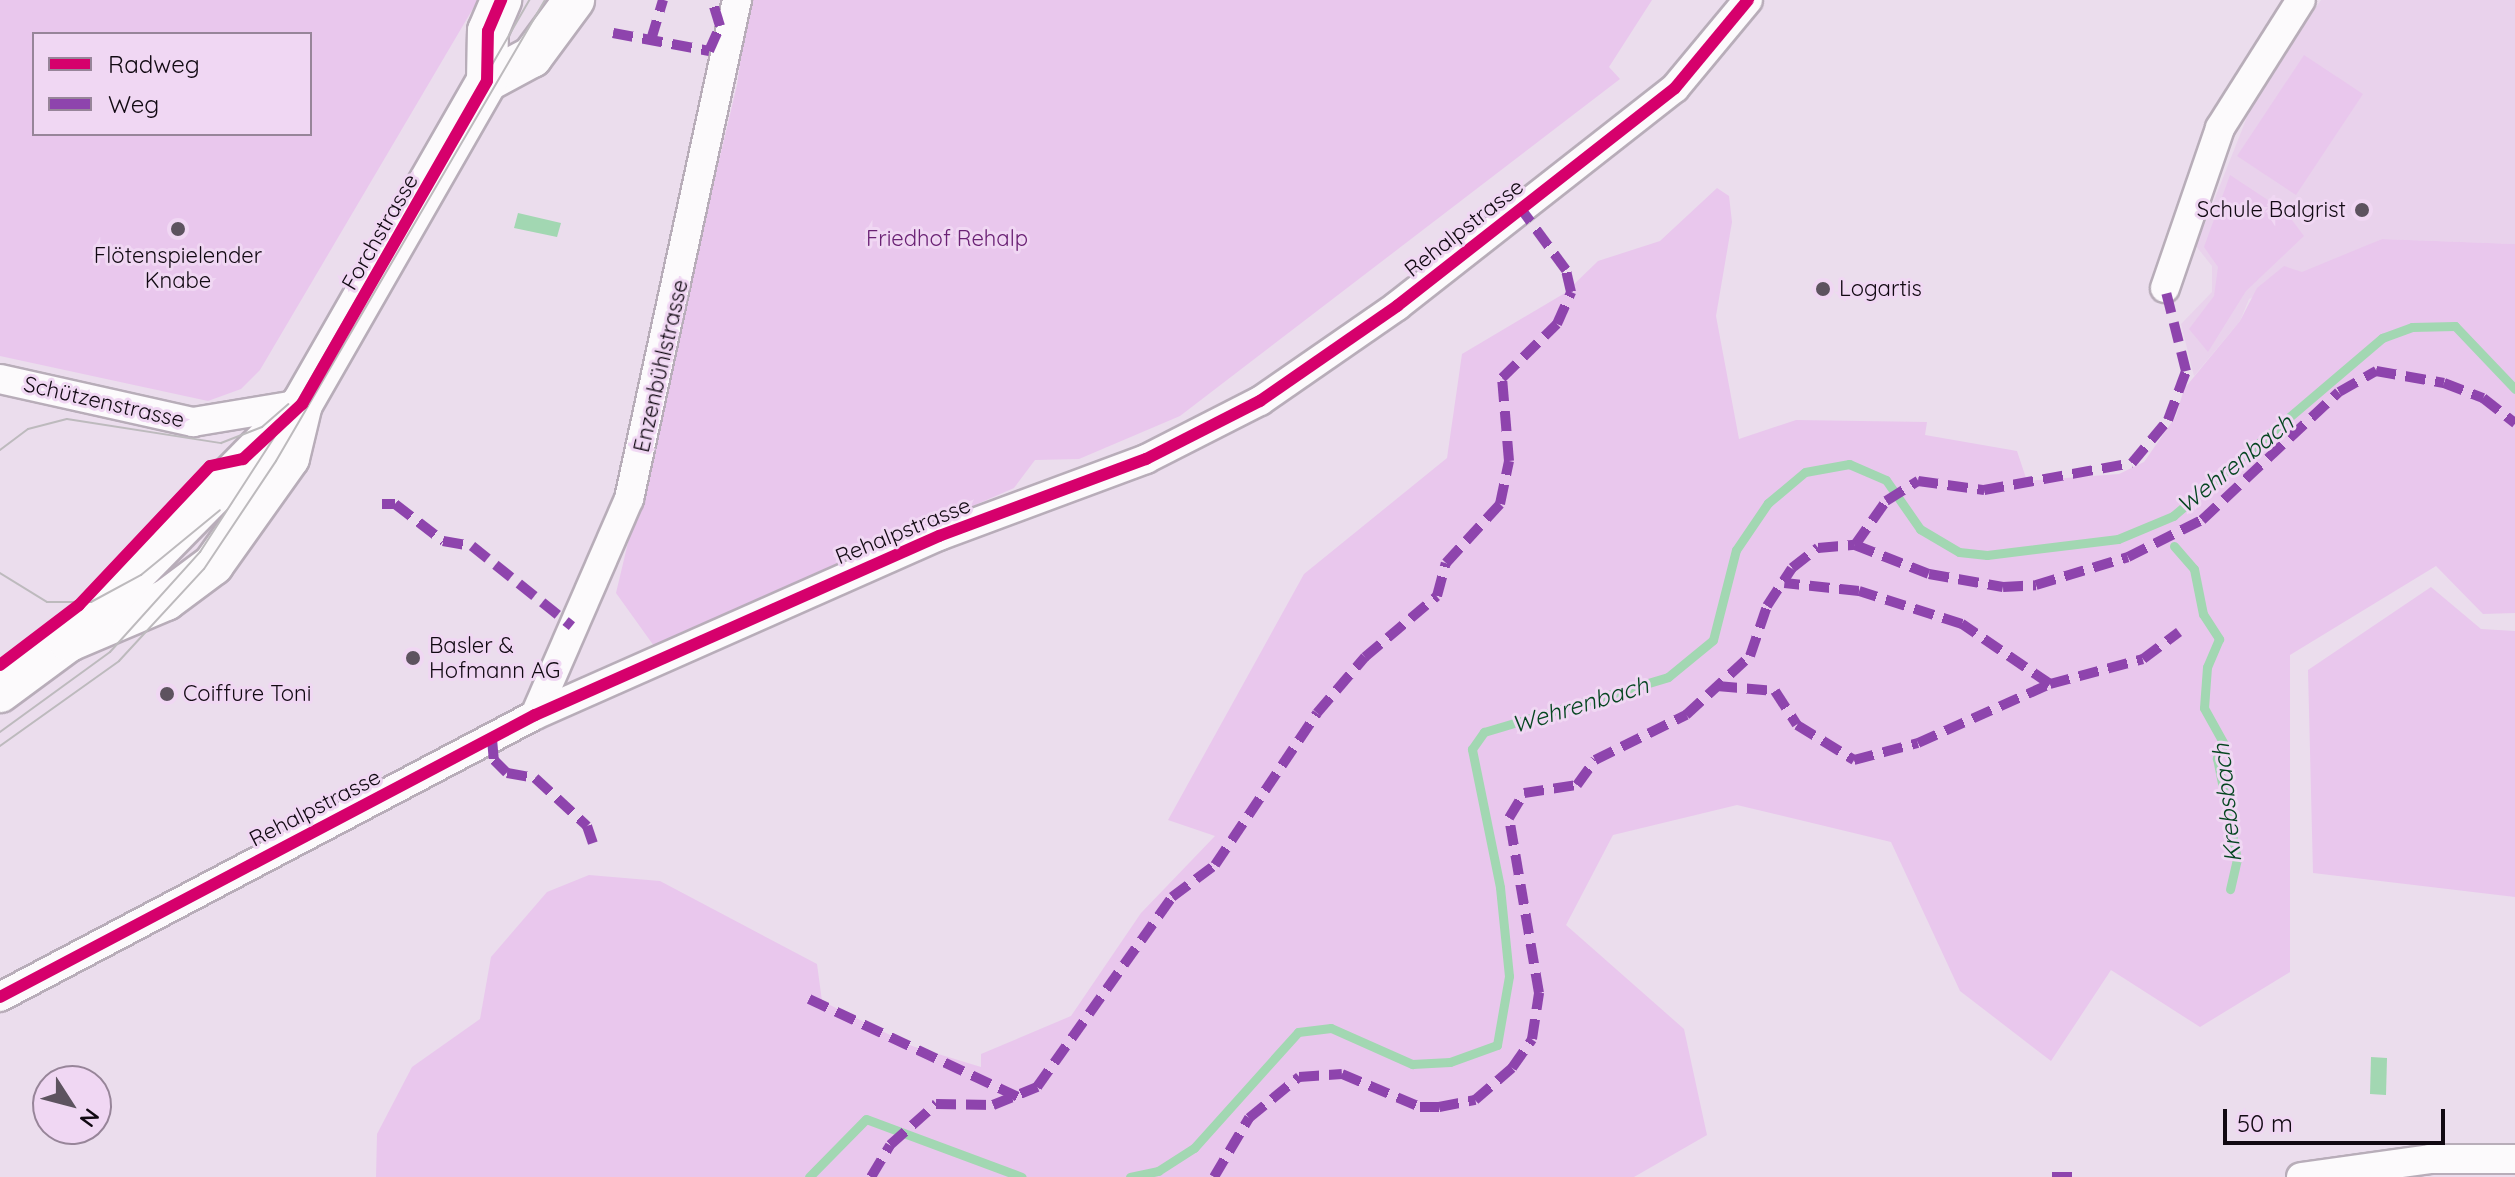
<!DOCTYPE html>
<html>
<head>
<meta charset="utf-8">
<style>
	body { margin:0 }
	#map { position:relative; width:2515px; height:1177px; overflow:hidden; background:#ebdded; font-family:Quicksand,sans-serif }
	div>[style] { position:absolute }
	[style*='--x'] { left:calc(var(--x)*1px); top:calc(var(--y)*1px); width:calc(var(--w)*1px); rotate:calc(var(--a)*1deg) }
	.built>* { inset:0; background:#e9d2ec }
	.green>* { inset:0; background:#e9c7ed }
	.water>* { inset:0; background:#a2d7b2 }
	.stream>* { height:9px; margin:-4.5px; padding:0 4.5px; transform-origin:4.5px; border-radius:4.5px; background:#a2d7b2 }
	.roads { filter:drop-shadow(2px 0 #b8adb9) drop-shadow(-2px 0 #b8adb9) drop-shadow(0 2px #b8adb9) drop-shadow(0 -2px #b8adb9) }
	.street>* { height:28px; margin:-14px; padding:0 14px; transform-origin:14px; border-radius:14px; background:#fcfafc }
	.secondary>* { height:40px; margin:-20px; padding:0 20px; transform-origin:20px; border-radius:20px; background:#fcfafc }
	.tram>* { height:2px; margin:-1px; padding:0 1px; transform-origin:1px; border-radius:1px; background:#bdbabd }
	.quiet>* { height:10px; margin-top:-5px; transform-origin:0; background:repeating-linear-gradient(90deg,#8e44ad 0 20px,transparent 0 30px) }
	.cycleway>* { height:12px; margin:-6px; padding:0 6px; transform-origin:6px; border-radius:6px; background:#d6006c }
	.dots>* { width:22px; height:22px; translate:-50% -50%; box-sizing:border-box; border:4px solid #f0d7f3; border-radius:50% }
	span { translate:-50% -50%; white-space:nowrap; text-align:center; line-height:1.15; -webkit-text-stroke:6px #f0d7f3; paint-order:stroke }
	.poi-label { font-size:22px; color:#110912 }
	.right { translate:-100% -50%; text-align:right }
	.left { translate:0 -50%; text-align:left }
	.street-label { font-size:22px; color:#110912 }
	.park-label { font-size:22px; color:#6a2174 }
	.water-label { font-size:24px; color:#054620; font-style:italic }
	.legend { position:absolute; left:32px; top:32px; width:280px; height:104px; box-sizing:border-box; background:#f0d7f3; border:2px solid #978599; margin:0; padding:10px 14px; list-style:none; font-size:24px; color:#110912 }
	.legend li { display:flex; align-items:center; gap:16px; height:40px }
	.legend b { width:40px; border:2px solid #978599 }
	.north { position:absolute; left:32px; top:1065px; width:80px; height:80px; box-sizing:border-box; background:#f0d7f3; border:2px solid #978599; border-radius:50%; rotate:126deg; font-size:22px; font-weight:700; line-height:32px; text-align:center; color:#110912 }
	.north::after { content:''; display:block; margin:auto; width:28px; height:36px; background:#5d535f; clip-path:polygon(50% 0,100% 100%,50% 72%,0 100%) }
	.scale { position:absolute; left:2223px; top:1109px; width:222px; height:36px; box-sizing:border-box; border:4px solid #110912; border-top:0; padding-left:10px; font-size:24px; line-height:28px; white-space:nowrap; color:#110912; -webkit-text-stroke:6px #f0d7f3; paint-order:stroke }
</style>
</head>
<body>
<div id="map">
	<div class="built">
		<div style="clip-path:polygon(2321px 0,2515px 0,2515px 244px,2382px 239px,2249px 299px,2240px 321px,2194px 376px,2181px 324px,2212px 292px,2212px 266px,2196px 246px,2251px 107px)"></div>
	</div>
	<div class="green">
		<div style="clip-path:polygon(evenodd,0 0,478px 0,260px 370px,241px 389px,208px 401px,0 356px,0 0,34px 34px,310px 34px,310px 134px,34px 134px,34px 34px)"></div>
		<div style="clip-path:polygon(749px 0,1652px 0,1609px 67px,1620px 79px,1180px 416px,1079px 459px,1035px 460px,1014px 488px,654px 646px,616px 593px,737px 85px)"></div>
		<div style="clip-path:polygon(2304px 55px,2363px 94px,2296px 195px,2237px 156px)"></div>
		<div style="clip-path:polygon(2230px 175px,2286px 212px,2304px 236px,2246px 291px,2208px 352px,2189px 329px,2214px 296px,2218px 267px,2204px 247px)"></div>
		<div style="clip-path:polygon(1717px 188px,1729px 196px,1732px 222px,1716px 316px,1739px 439px,1796px 420px,1927px 422px,1925px 435px,2017px 451px,2027px 481px,2119px 474px,2144px 462px,2176px 416px,2184px 389px,2240px 321px,2257px 288px,2284px 266px,2302px 272px,2382px 239px,2515px 244px,2515px 613px,2483px 614px,2436px 566px,2290px 655px,2290px 972px,2200px 1027px,2111px 970px,2051px 1061px,1960px 991px,1891px 842px,1737px 805px,1613px 835px,1566px 925px,1684px 1029px,1707px 1135px,1634px 1177px,376px 1177px,377px 1134px,412px 1067px,480px 1019px,491px 957px,547px 892px,589px 875px,660px 881px,817px 964px,822px 1001px,912px 1046px,981px 1067px,981px 1054px,1071px 1016px,1141px 913px,1215px 836px,1168px 820px,1304px 574px,1447px 458px,1462px 354px,1565px 293px,1598px 261px,1660px 241px)"></div>
		<div style="clip-path:polygon(2431px 587px,2481px 629px,2515px 631px,2515px 897px,2313px 873px,2308px 670px)"></div>
	</div>
	<div class="water">
		<div style="clip-path:polygon(518px 213px,561px 223px,557px 237px,514px 228px)"></div>
		<div style="clip-path:polygon(2371px 1057px,2387px 1058px,2386px 1095px,2370px 1094px)"></div>
	</div>
	<div class="stream">
		<div style="--x:2174;--y:546;--w:30;--a:49"></div>
		<div style="--x:2194;--y:569;--w:46;--a:78.7"></div>
		<div style="--x:2203;--y:614;--w:30;--a:57"></div>
		<div style="--x:2219;--y:639;--w:30;--a:113"></div>
		<div style="--x:2207;--y:667;--w:41;--a:94.2"></div>
		<div style="--x:2204;--y:708;--w:41;--a:60.9"></div>
		<div style="--x:2224;--y:744;--w:16;--a:117"></div>
		<div style="--x:2217;--y:758;--w:103;--a:78.8"></div>
		<div style="--x:2237;--y:859;--w:31;--a:103"></div>
		<div style="--x:809;--y:1177;--w:81;--a:-45.5"></div>
		<div style="--x:866;--y:1119;--w:166;--a:20.4"></div>
		<div style="--x:1130;--y:1177;--w:29;--a:-12"></div>
		<div style="--x:1158;--y:1171;--w:43;--a:-32.6"></div>
		<div style="--x:1194;--y:1148;--w:156;--a:-48.1"></div>
		<div style="--x:1298;--y:1032;--w:33;--a:-7"></div>
		<div style="--x:1331;--y:1028;--w:89;--a:24"></div>
		<div style="--x:1412;--y:1064;--w:38;--a:-3"></div>
		<div style="--x:1450;--y:1062;--w:50;--a:-19.9"></div>
		<div style="--x:1497;--y:1045;--w:70;--a:-80.1"></div>
		<div style="--x:1509;--y:976;--w:89;--a:-95.8"></div>
		<div style="--x:1500;--y:887;--w:141;--a:-101.5"></div>
		<div style="--x:1472;--y:749;--w:21;--a:-55"></div>
		<div style="--x:1484;--y:732;--w:192;--a:-16.6"></div>
		<div style="--x:1668;--y:677;--w:58;--a:-39.4"></div>
		<div style="--x:1713;--y:640;--w:93;--a:-75.7"></div>
		<div style="--x:1736;--y:550;--w:57;--a:-55.8"></div>
		<div style="--x:1768;--y:503;--w:48;--a:-40"></div>
		<div style="--x:1805;--y:472;--w:45;--a:-10.3"></div>
		<div style="--x:1849;--y:464;--w:40;--a:23.4"></div>
		<div style="--x:1886;--y:480;--w:60;--a:55.2"></div>
		<div style="--x:1920;--y:529;--w:45;--a:30.5"></div>
		<div style="--x:1959;--y:552;--w:28;--a:6"></div>
		<div style="--x:1987;--y:555;--w:132;--a:-7"></div>
		<div style="--x:2118;--y:539;--w:60;--a:-22.7"></div>
		<div style="--x:2173;--y:516;--w:275;--a:-40.4"></div>
		<div style="--x:2382;--y:338;--w:32;--a:-20"></div>
		<div style="--x:2412;--y:327;--w:43;--a:-1.3"></div>
		<div style="--x:2455;--y:326;--w:87;--a:46.4"></div>
	</div>
	<div class="roads">
		<div class="street">
			<div style="--x:2165;--y:288;--w:169;--a:-71"></div>
			<div style="--x:2220;--y:128;--w:151;--a:-57.7"></div>
			<div style="--x:0;--y:379;--w:198;--a:12.6"></div>
			<div style="--x:193;--y:422;--w:110;--a:-9.4"></div>
			<div style="--x:535;--y:715;--w:236;--a:-66.5"></div>
			<div style="--x:629;--y:499;--w:511;--a:-77.79"></div>
			<div style="--x:0;--y:997;--w:605;--a:-27.79"></div>
			<div style="--x:535;--y:715;--w:442;--a:-23.9"></div>
			<div style="--x:939;--y:536;--w:221;--a:-20.4"></div>
			<div style="--x:1146;--y:459;--w:128;--a:-27"></div>
			<div style="--x:1260;--y:401;--w:167;--a:-34.7"></div>
			<div style="--x:1397;--y:306;--w:353;--a:-38.1"></div>
			<div style="--x:1675;--y:88;--w:114;--a:-50.3"></div>
			<div style="--x:2301;--y:1177;--w:130;--a:-7.9"></div>
			<div style="--x:2430;--y:1159;--w:85;--a:0"></div>
		</div>
		<div class="secondary">
			<div style="--x:487;--y:81;--w:51;--a:-28.1"></div>
			<div style="--x:532;--y:57;--w:71;--a:-53.6"></div>
			<div style="--x:69;--y:641;--w:105;--a:-22.9"></div>
			<div style="--x:166;--y:600;--w:59;--a:-36.7"></div>
			<div style="--x:213;--y:565;--w:131;--a:-54.6"></div>
			<div style="--x:289;--y:458;--w:56;--a:-76.5"></div>
			<div style="--x:0;--y:692;--w:86;--a:-36.5"></div>
			<div style="--x:69;--y:641;--w:332;--a:-45.5"></div>
			<div style="--x:302;--y:404;--w:372;--a:-60.2"></div>
			<div style="--x:487;--y:81;--w:50;--a:-88.9"></div>
			<div style="--x:488;--y:31;--w:34;--a:-67"></div>
		</div>
	</div>
	<div class="tram">
		<div style="--x:0;--y:450;--w:35;--a:-37"></div>
		<div style="--x:28;--y:429;--w:40;--a:-14.4"></div>
		<div style="--x:67;--y:419;--w:156;--a:8.9"></div>
		<div style="--x:221;--y:443;--w:44;--a:-21.3"></div>
		<div style="--x:262;--y:427;--w:35;--a:-41"></div>
		<div style="--x:0;--y:573;--w:55;--a:31.7"></div>
		<div style="--x:47;--y:602;--w:44;--a:0"></div>
		<div style="--x:91;--y:602;--w:57;--a:-28.4"></div>
		<div style="--x:141;--y:575;--w:102;--a:-39.4"></div>
		<div style="--x:0;--y:732;--w:136;--a:-36"></div>
		<div style="--x:110;--y:652;--w:135;--a:-48"></div>
		<div style="--x:200;--y:552;--w:182;--a:-57.1"></div>
		<div style="--x:299;--y:399;--w:461;--a:-60"></div>
		<div style="--x:0;--y:746;--w:146;--a:-35.5"></div>
		<div style="--x:119;--y:661;--w:125;--a:-47.3"></div>
		<div style="--x:204;--y:569;--w:130;--a:-56.3"></div>
		<div style="--x:276;--y:461;--w:534;--a:-59.74"></div>
	</div>
	<div class="quiet">
		<div style="--x:613;--y:33;--w:98;--a:10.6"></div>
		<div style="--x:709;--y:51;--w:27;--a:-66"></div>
		<div style="--x:720;--y:26;--w:27;--a:-107"></div>
		<div style="--x:651;--y:40;--w:42;--a:-73.3"></div>
		<div style="--x:382;--y:504;--w:13;--a:0"></div>
		<div style="--x:395;--y:504;--w:61;--a:37.6"></div>
		<div style="--x:443;--y:541;--w:29;--a:10"></div>
		<div style="--x:472;--y:546;--w:128;--a:38.7"></div>
		<div style="--x:1855;--y:545;--w:54;--a:-54.8"></div>
		<div style="--x:1886;--y:501;--w:38;--a:-32"></div>
		<div style="--x:1918;--y:481;--w:67;--a:7.8"></div>
		<div style="--x:1984;--y:490;--w:150;--a:-10.3"></div>
		<div style="--x:2132;--y:463;--w:56;--a:-50.1"></div>
		<div style="--x:2168;--y:420;--w:52;--a:-69.8"></div>
		<div style="--x:2186;--y:371;--w:86;--a:-104.2"></div>
		<div style="--x:2050;--y:684;--w:96;--a:-15"></div>
		<div style="--x:2143;--y:659;--w:45;--a:-36.9"></div>
		<div style="--x:1717;--y:686;--w:58;--a:4.9"></div>
		<div style="--x:1775;--y:691;--w:40;--a:57.1"></div>
		<div style="--x:1797;--y:725;--w:67;--a:31.6"></div>
		<div style="--x:1854;--y:760;--w:66;--a:-14.9"></div>
		<div style="--x:1918;--y:743;--w:145;--a:-24.1"></div>
		<div style="--x:2050;--y:684;--w:107;--a:-145.7"></div>
		<div style="--x:1962;--y:624;--w:108;--a:-162.2"></div>
		<div style="--x:1859;--y:591;--w:75;--a:-173.9"></div>
		<div style="--x:492;--y:739;--w:21;--a:85"></div>
		<div style="--x:494;--y:760;--w:18;--a:45"></div>
		<div style="--x:507;--y:773;--w:28;--a:10"></div>
		<div style="--x:535;--y:778;--w:71;--a:42.7"></div>
		<div style="--x:587;--y:826;--w:18;--a:71"></div>
		<div style="--x:809;--y:999;--w:231;--a:25.1"></div>
		<div style="--x:871;--y:1177;--w:37;--a:-59"></div>
		<div style="--x:890;--y:1145;--w:62;--a:-41.7"></div>
		<div style="--x:936;--y:1104;--w:57;--a:1"></div>
		<div style="--x:993;--y:1105;--w:48;--a:-22.2"></div>
		<div style="--x:1037;--y:1087;--w:233;--a:-54.6"></div>
		<div style="--x:1172;--y:897;--w:54;--a:-36.7"></div>
		<div style="--x:1215;--y:865;--w:183;--a:-56.1"></div>
		<div style="--x:1317;--y:713;--w:74;--a:-49.4"></div>
		<div style="--x:1365;--y:657;--w:94;--a:-40.3"></div>
		<div style="--x:1437;--y:596;--w:34;--a:-75"></div>
		<div style="--x:1446;--y:563;--w:80;--a:-47.5"></div>
		<div style="--x:1500;--y:504;--w:44;--a:-78.2"></div>
		<div style="--x:1509;--y:461;--w:83;--a:-94.8"></div>
		<div style="--x:1502;--y:378;--w:77;--a:-44.5"></div>
		<div style="--x:1557;--y:324;--w:35;--a:-66"></div>
		<div style="--x:1571;--y:292;--w:23;--a:-103"></div>
		<div style="--x:1566;--y:270;--w:74;--a:-126.3"></div>
		<div style="--x:1214;--y:1177;--w:69;--a:-59.3"></div>
		<div style="--x:1249;--y:1118;--w:65;--a:-39.4"></div>
		<div style="--x:1299;--y:1077;--w:43;--a:-4"></div>
		<div style="--x:1342;--y:1074;--w:85;--a:22.9"></div>
		<div style="--x:1420;--y:1107;--w:19;--a:0"></div>
		<div style="--x:1439;--y:1107;--w:37;--a:-11"></div>
		<div style="--x:1475;--y:1100;--w:49;--a:-40.9"></div>
		<div style="--x:1512;--y:1068;--w:35;--a:-55"></div>
		<div style="--x:1532;--y:1039;--w:47;--a:-81.3"></div>
		<div style="--x:1539;--y:993;--w:178;--a:-99.7"></div>
		<div style="--x:1509;--y:818;--w:29;--a:-59"></div>
		<div style="--x:1524;--y:793;--w:54;--a:-8.6"></div>
		<div style="--x:1577;--y:785;--w:31;--a:-54"></div>
		<div style="--x:1595;--y:760;--w:102;--a:-26.3"></div>
		<div style="--x:1686;--y:715;--w:87;--a:-42.7"></div>
		<div style="--x:1750;--y:656;--w:53;--a:-71.2"></div>
		<div style="--x:1767;--y:606;--w:45;--a:-56.7"></div>
		<div style="--x:1792;--y:568;--w:33;--a:-38"></div>
		<div style="--x:1818;--y:548;--w:37;--a:-5"></div>
		<div style="--x:1855;--y:545;--w:79;--a:21.4"></div>
		<div style="--x:1929;--y:574;--w:75;--a:10"></div>
		<div style="--x:2003;--y:587;--w:33;--a:-3"></div>
		<div style="--x:2036;--y:585;--w:96;--a:-16.9"></div>
		<div style="--x:2128;--y:557;--w:83;--a:-26.6"></div>
		<div style="--x:2202;--y:520;--w:187;--a:-43.1"></div>
		<div style="--x:2339;--y:392;--w:43;--a:-29.6"></div>
		<div style="--x:2376;--y:371;--w:69;--a:10"></div>
		<div style="--x:2444;--y:383;--w:42;--a:21"></div>
		<div style="--x:2483;--y:398;--w:41;--a:38"></div>
		<div style="--x:2052;--y:1177;--w:22;--a:0"></div>
	</div>
	<div class="cycleway">
		<div style="--x:0;--y:665;--w:99;--a:-37.2"></div>
		<div style="--x:79;--y:605;--w:191;--a:-46.7"></div>
		<div style="--x:210;--y:466;--w:34;--a:-12"></div>
		<div style="--x:243;--y:459;--w:81;--a:-43"></div>
		<div style="--x:302;--y:404;--w:372;--a:-60.2"></div>
		<div style="--x:487;--y:81;--w:50;--a:-88.9"></div>
		<div style="--x:488;--y:31;--w:34;--a:-67"></div>
		<div style="--x:0;--y:997;--w:605;--a:-27.79"></div>
		<div style="--x:535;--y:715;--w:442;--a:-23.9"></div>
		<div style="--x:939;--y:536;--w:221;--a:-20.4"></div>
		<div style="--x:1146;--y:459;--w:128;--a:-27"></div>
		<div style="--x:1260;--y:401;--w:167;--a:-34.7"></div>
		<div style="--x:1397;--y:306;--w:353;--a:-38.1"></div>
		<div style="--x:1675;--y:88;--w:114;--a:-50.3"></div>
	</div>
	<div class="dots">
		<div style="left:2362px;top:210px;background:#5d535f"></div>
		<div style="left:178px;top:229px;background:#5d535f"></div>
		<div style="left:1823px;top:289px;background:#5d535f"></div>
		<div style="left:413px;top:658px;background:#5d535f"></div>
		<div style="left:167px;top:694px;background:#5d535f"></div>
	</div>
	<div class="poi-label">
		<span class="right" style="left:2346px;top:210px">Schule Balgrist</span>
		<span style="left:178px;top:268px">Flötenspielender<br>Knabe</span>
		<span class="left" style="left:1839px;top:289px">Logartis</span>
		<span class="left" style="left:429px;top:658px">Basler &amp;<br>Hofmann AG</span>
		<span class="left" style="left:183px;top:694px">Coiffure Toni</span>
	</div>
	<div class="street-label">
		<span style="left:1464px;top:228px;rotate:-38deg">Rehalpstrasse</span>
		<span style="left:380px;top:232px;rotate:-60deg">Forchstrasse</span>
		<span style="left:661px;top:366px;rotate:-77deg">Enzenbühlstrasse</span>
		<span style="left:104px;top:402px;rotate:13deg">Schützenstrasse</span>
		<span style="left:903px;top:531px;rotate:-22deg">Rehalpstrasse</span>
		<span style="left:315px;top:808px;rotate:-27deg">Rehalpstrasse</span>
	</div>
	<div class="park-label">
		<span style="left:947px;top:239px">Friedhof Rehalp</span>
	</div>
	<div class="water-label">
		<span style="left:2235px;top:464px;rotate:-39deg">Wehrenbach</span>
		<span style="left:1580px;top:705px;rotate:-17deg">Wehrenbach</span>
		<span style="left:2227px;top:803px;rotate:-96deg">Krebsbach</span>
	</div>
	<ul class="legend">
	<li><b style="height:10px;background:#d6006c"></b>Radweg</li>
	<li><b style="height:10px;background:#8e44ad"></b>Weg</li>
	</ul>
	<div class="north">N</div>
	<div class="scale">50 m</div>
</div>
</body>
</html>
